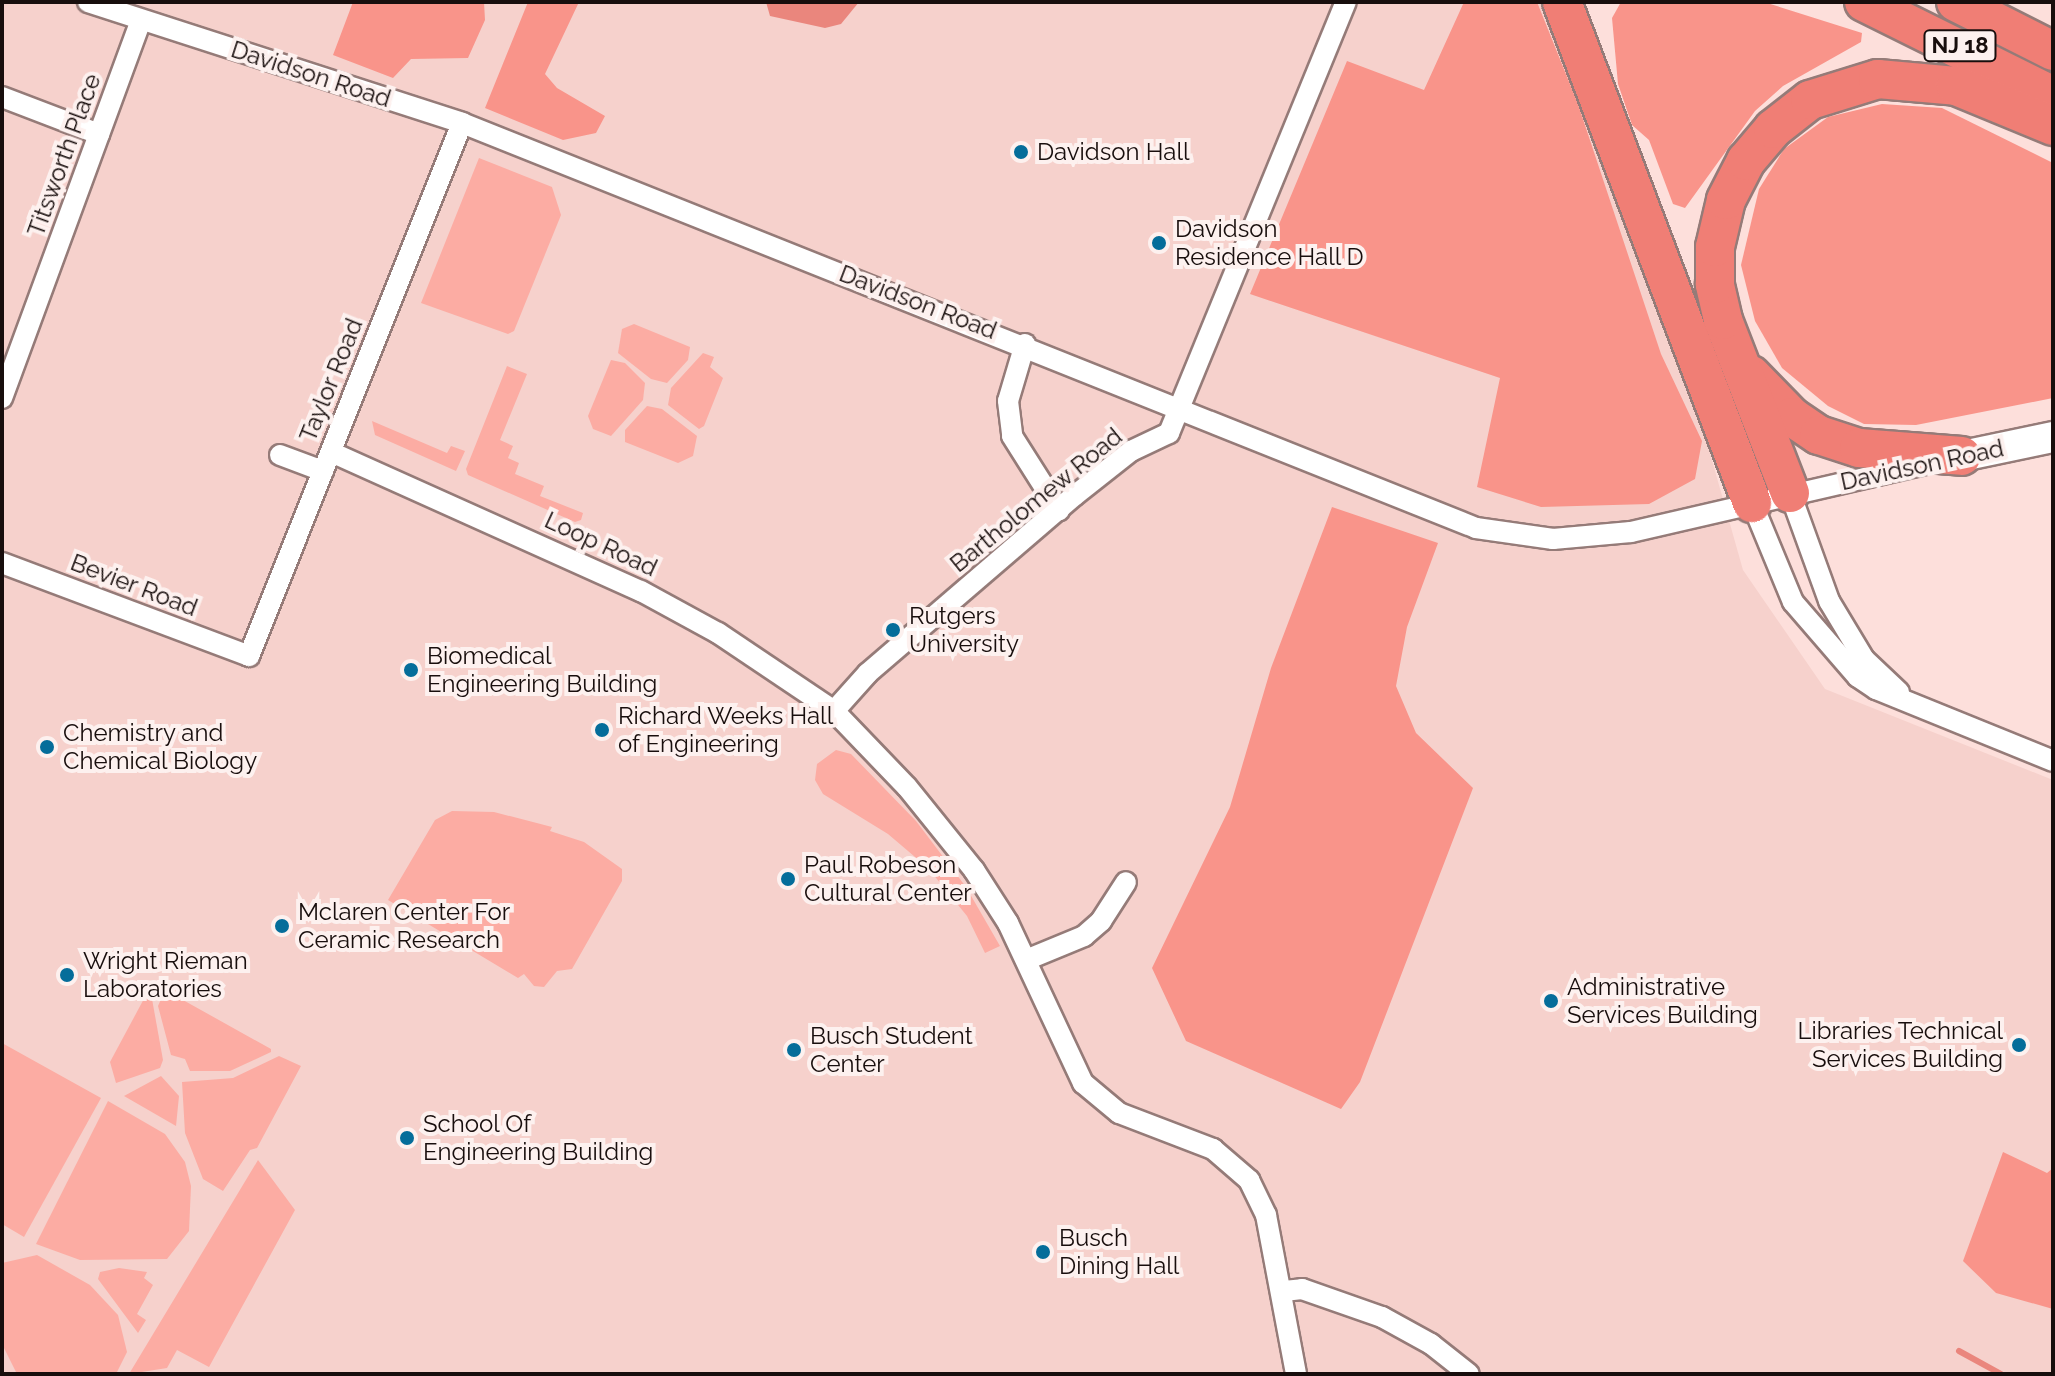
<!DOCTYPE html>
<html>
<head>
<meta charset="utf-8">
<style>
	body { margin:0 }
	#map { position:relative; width:2055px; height:1376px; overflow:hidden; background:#fddfdb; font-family:Raleway,sans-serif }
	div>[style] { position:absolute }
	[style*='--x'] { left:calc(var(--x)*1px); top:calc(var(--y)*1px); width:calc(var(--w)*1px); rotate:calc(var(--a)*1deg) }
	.built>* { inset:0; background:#f6d1cc }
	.green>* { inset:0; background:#fcaca3 }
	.forest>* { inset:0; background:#f9948a }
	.water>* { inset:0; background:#ea867d }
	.stream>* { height:6px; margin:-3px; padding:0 3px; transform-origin:3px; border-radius:3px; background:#ea867d }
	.roads { filter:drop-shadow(2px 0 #957b78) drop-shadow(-2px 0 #957b78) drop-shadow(0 2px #957b78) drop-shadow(0 -2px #957b78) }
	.street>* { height:20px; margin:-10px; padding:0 10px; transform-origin:10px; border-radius:10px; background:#fff }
	.secondary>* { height:30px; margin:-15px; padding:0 15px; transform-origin:15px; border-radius:15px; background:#fff }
	.highway>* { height:38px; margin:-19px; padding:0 19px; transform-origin:19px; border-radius:19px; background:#f07e75 }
	.dots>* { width:22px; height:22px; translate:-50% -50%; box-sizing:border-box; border:4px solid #fdf1ef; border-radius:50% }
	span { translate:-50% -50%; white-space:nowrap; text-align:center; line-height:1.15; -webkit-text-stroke:8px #fdf1ef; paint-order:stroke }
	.shield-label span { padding:2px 6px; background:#fdf1ef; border:2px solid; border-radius:6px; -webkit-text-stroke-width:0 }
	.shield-label { font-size:22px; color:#180e0d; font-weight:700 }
	.street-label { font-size:24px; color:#180e0d }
	.poi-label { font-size:24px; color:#180e0d }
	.left { translate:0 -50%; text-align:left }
	.right { translate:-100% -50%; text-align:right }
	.frame { position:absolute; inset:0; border:4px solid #180e0d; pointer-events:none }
</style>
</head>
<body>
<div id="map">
	<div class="built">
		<div style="clip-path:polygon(2px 2px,1543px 2px,1706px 439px,1743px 570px,1825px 689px,2053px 780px,2053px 1374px,2px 1374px)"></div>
	</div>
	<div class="green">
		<div style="clip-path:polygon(479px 158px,552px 187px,561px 215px,514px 331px,508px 334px,421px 303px)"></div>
		<div style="clip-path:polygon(634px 324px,690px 347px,688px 360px,667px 383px,651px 379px,618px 353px,622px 329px)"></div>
		<div style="clip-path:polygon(703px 353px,714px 357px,710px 367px,723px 378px,704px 426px,699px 429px,668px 405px,671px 388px)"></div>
		<div style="clip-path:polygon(611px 360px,625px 363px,645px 383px,643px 400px,611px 436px,593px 429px,588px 416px)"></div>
		<div style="clip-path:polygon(507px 366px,527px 374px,500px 440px,513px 446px,508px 458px,519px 463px,515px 474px,544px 486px,540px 496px,583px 513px,581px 520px,575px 522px,468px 475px,466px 469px)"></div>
		<div style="clip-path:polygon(647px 406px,662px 409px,697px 436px,693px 456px,678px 463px,625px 442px,625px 430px)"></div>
		<div style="clip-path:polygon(372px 421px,447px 453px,451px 446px,465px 451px,456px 471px,375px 435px)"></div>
		<div style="clip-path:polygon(836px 750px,851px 754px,916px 821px,966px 887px,1000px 946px,985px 953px,967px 916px,928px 868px,888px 834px,823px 794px,815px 780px,817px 764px)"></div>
		<div style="clip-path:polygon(452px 811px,494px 812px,552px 827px,550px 831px,584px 842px,622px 869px,622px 881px,572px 969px,557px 971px,544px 987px,534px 986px,524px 974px,518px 978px,388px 900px,435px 820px)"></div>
		<div style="clip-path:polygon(165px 990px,271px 1049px,271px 1052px,230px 1071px,190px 1071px,185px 1059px,171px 1055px,158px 1006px)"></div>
		<div style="clip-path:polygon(146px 995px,152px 999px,163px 1060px,160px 1068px,116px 1083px,110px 1062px)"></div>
		<div style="clip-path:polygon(2px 1043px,101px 1098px,24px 1237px,2px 1224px)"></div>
		<div style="clip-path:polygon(279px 1056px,301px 1066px,257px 1148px,250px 1150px,223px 1191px,203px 1179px,185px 1133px,182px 1082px,233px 1078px)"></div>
		<div style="clip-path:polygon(161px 1076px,179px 1096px,176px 1126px,124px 1096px)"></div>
		<div style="clip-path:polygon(108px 1101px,165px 1134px,185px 1162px,191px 1186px,189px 1231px,167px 1259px,80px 1260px,36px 1244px)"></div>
		<div style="clip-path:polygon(258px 1160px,295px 1210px,209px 1367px,177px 1350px,167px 1368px,129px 1374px)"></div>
		<div style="clip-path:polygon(37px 1255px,90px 1285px,118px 1315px,127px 1352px,116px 1374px,17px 1374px,2px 1344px,2px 1263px)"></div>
		<div style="clip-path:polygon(119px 1268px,147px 1272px,144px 1278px,153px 1285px,137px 1314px,146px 1320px,138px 1333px,98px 1279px,100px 1272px)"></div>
	</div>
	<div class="forest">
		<div style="clip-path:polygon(353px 2px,484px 2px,485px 20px,468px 58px,411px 59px,393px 78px,333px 55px)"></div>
		<div style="clip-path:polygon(528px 2px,579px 2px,545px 74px,557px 88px,605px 116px,596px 133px,563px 140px,485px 108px)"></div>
		<div style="clip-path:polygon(1464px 2px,1537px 2px,1578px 104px,1661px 354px,1702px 441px,1695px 479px,1649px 504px,1541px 507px,1477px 487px,1500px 378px,1250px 294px,1347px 61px,1424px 90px)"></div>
		<div style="clip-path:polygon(1621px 2px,1764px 2px,1862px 33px,1861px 42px,1783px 86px,1755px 111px,1685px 208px,1673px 204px,1649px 140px,1632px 125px,1618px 84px,1612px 18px)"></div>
		<div style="clip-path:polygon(1882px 104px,1942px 108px,2053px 163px,2053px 398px,1916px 425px,1864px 424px,1828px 406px,1782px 368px,1755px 321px,1741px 265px,1759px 189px,1784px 149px,1828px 117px)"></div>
		<div style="clip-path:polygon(1332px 507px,1438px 543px,1407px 627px,1396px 686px,1416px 733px,1473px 788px,1360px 1082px,1341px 1109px,1186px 1041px,1152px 968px,1230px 807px,1271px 668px)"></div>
		<div style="clip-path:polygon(2003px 1152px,2047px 1173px,2053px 1168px,2053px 1309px,1996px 1293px,1963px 1261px)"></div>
	</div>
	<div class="water">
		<div style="clip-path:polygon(766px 2px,859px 2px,841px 24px,825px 28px,770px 16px)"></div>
	</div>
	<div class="stream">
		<div style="--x:1959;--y:1351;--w:48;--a:28.7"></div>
	</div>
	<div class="roads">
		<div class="street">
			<div style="--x:88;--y:2;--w:393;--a:17.9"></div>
			<div style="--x:462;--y:123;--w:1092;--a:21.77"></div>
			<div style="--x:1476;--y:528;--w:78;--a:8.1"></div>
			<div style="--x:1553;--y:539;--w:78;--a:-5.1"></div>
			<div style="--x:1631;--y:532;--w:299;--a:-13"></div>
			<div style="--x:2;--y:97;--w:104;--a:20.9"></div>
			<div style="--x:1025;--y:344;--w:59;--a:106.6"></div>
			<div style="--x:1008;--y:401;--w:35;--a:83"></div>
			<div style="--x:1012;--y:436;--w:88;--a:57.6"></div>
			<div style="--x:2;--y:398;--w:403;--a:-69.8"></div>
			<div style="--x:331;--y:452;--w:340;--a:24.2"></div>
			<div style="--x:641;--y:591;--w:88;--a:28.6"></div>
			<div style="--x:718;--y:633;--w:140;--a:33.9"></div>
			<div style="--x:834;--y:711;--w:105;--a:46.2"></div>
			<div style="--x:907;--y:787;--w:107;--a:51.1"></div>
			<div style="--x:974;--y:870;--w:63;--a:57.3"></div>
			<div style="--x:1008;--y:923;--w:177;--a:64.9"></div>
			<div style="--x:1083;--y:1083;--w:47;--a:39.8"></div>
			<div style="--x:1119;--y:1113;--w:101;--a:21"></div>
			<div style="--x:1213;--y:1149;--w:48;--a:40.7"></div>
			<div style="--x:1249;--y:1180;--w:39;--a:64"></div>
			<div style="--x:1266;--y:1215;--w:162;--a:79.3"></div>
			<div style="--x:280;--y:455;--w:46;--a:20.4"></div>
			<div style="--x:1790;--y:493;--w:115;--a:70.1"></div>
			<div style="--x:1829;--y:601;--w:68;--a:58.9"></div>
			<div style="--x:1864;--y:659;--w:48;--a:43.3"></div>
			<div style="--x:1752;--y:503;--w:107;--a:67.5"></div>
			<div style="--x:1793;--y:602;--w:99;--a:49.1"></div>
			<div style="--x:1858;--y:677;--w:22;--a:34"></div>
			<div style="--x:1876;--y:689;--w:191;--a:22.1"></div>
			<div style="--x:2;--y:563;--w:264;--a:20.6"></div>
			<div style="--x:249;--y:656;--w:574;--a:-68.22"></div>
			<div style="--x:834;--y:711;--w:51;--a:-48.2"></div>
			<div style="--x:868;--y:673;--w:272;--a:-40.7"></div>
			<div style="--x:1074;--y:496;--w:73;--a:-38.3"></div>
			<div style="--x:1131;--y:451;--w:42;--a:-25.3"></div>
			<div style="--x:1169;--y:433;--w:466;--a:-67.7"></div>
			<div style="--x:1026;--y:960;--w:63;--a:-22.5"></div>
			<div style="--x:1084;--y:936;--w:23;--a:-41"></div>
			<div style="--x:1101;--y:921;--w:46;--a:-57.3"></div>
			<div style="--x:1284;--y:1291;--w:18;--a:-6"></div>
			<div style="--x:1302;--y:1289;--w:85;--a:19.3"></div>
			<div style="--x:1382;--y:1317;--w:56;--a:28.9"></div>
			<div style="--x:1431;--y:1344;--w:48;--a:38.3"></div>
		</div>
		<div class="secondary">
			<div style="--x:1962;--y:456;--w:93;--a:-11.8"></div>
		</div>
		<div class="highway">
			<div style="--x:1562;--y:2;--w:536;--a:69.23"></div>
			<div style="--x:1864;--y:2;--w:211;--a:26.4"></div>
			<div style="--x:1956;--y:2;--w:109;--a:26.8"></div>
			<div style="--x:1751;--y:375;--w:59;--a:45.7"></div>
			<div style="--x:1792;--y:417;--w:32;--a:34"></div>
			<div style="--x:1819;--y:435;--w:42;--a:18"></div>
			<div style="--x:1859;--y:448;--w:103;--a:4.4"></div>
			<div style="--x:1790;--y:493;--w:186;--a:-111.2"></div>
			<div style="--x:1723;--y:320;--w:37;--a:-103"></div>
			<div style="--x:1715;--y:284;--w:37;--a:-90"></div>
			<div style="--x:1715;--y:247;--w:48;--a:-76.8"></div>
			<div style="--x:1726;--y:200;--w:44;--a:-62.9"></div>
			<div style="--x:1746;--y:161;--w:42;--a:-49.8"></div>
			<div style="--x:1773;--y:129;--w:47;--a:-38.1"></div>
			<div style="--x:1810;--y:100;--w:71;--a:-17.2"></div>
			<div style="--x:1878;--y:79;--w:78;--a:5.1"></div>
			<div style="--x:1956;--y:86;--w:105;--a:22.4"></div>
		</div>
	</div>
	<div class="dots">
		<div style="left:1021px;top:152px;background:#056d9a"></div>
		<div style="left:1159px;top:243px;background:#056d9a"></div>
		<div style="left:893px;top:630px;background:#056d9a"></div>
		<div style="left:411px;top:670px;background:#056d9a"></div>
		<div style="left:602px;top:730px;background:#056d9a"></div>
		<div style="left:47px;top:747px;background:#056d9a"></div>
		<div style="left:788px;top:879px;background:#056d9a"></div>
		<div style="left:282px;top:926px;background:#056d9a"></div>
		<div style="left:67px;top:975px;background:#056d9a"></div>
		<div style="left:1551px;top:1001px;background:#056d9a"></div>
		<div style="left:2019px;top:1045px;background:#056d9a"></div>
		<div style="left:794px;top:1050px;background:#056d9a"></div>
		<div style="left:407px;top:1138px;background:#056d9a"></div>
		<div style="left:1043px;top:1252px;background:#056d9a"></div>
	</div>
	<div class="shield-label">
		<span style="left:1960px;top:46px">NJ 18</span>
	</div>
	<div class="street-label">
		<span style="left:311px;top:74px;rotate:18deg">Davidson Road</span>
		<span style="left:64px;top:155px;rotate:-70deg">Titsworth Place</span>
		<span style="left:918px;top:302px;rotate:21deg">Davidson Road</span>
		<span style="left:331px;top:380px;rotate:-68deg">Taylor Road</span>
		<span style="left:1922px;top:465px;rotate:-12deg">Davidson Road</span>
		<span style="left:1036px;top:500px;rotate:-39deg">Bartholomew Road</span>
		<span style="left:601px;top:544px;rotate:25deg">Loop Road</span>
		<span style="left:134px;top:585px;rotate:21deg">Bevier Road</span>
	</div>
	<div class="poi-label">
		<span class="left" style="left:1037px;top:152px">Davidson Hall</span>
		<span class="left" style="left:1175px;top:243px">Davidson<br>Residence Hall D</span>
		<span class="left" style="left:909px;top:630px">Rutgers<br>University</span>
		<span class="left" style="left:427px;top:670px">Biomedical<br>Engineering Building</span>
		<span class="left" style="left:618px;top:730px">Richard Weeks Hall<br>of Engineering</span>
		<span class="left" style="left:63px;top:747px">Chemistry and<br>Chemical Biology</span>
		<span class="left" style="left:804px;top:879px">Paul Robeson<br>Cultural Center</span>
		<span class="left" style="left:298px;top:926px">Mclaren Center For<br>Ceramic Research</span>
		<span class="left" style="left:83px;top:975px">Wright Rieman<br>Laboratories</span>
		<span class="left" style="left:1567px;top:1001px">Administrative<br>Services Building</span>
		<span class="right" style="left:2003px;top:1045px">Libraries Technical<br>Services Building</span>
		<span class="left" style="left:810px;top:1050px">Busch Student<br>Center</span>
		<span class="left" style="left:423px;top:1138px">School Of<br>Engineering Building</span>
		<span class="left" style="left:1059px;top:1252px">Busch<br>Dining Hall</span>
	</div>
	<div class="frame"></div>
</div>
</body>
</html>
